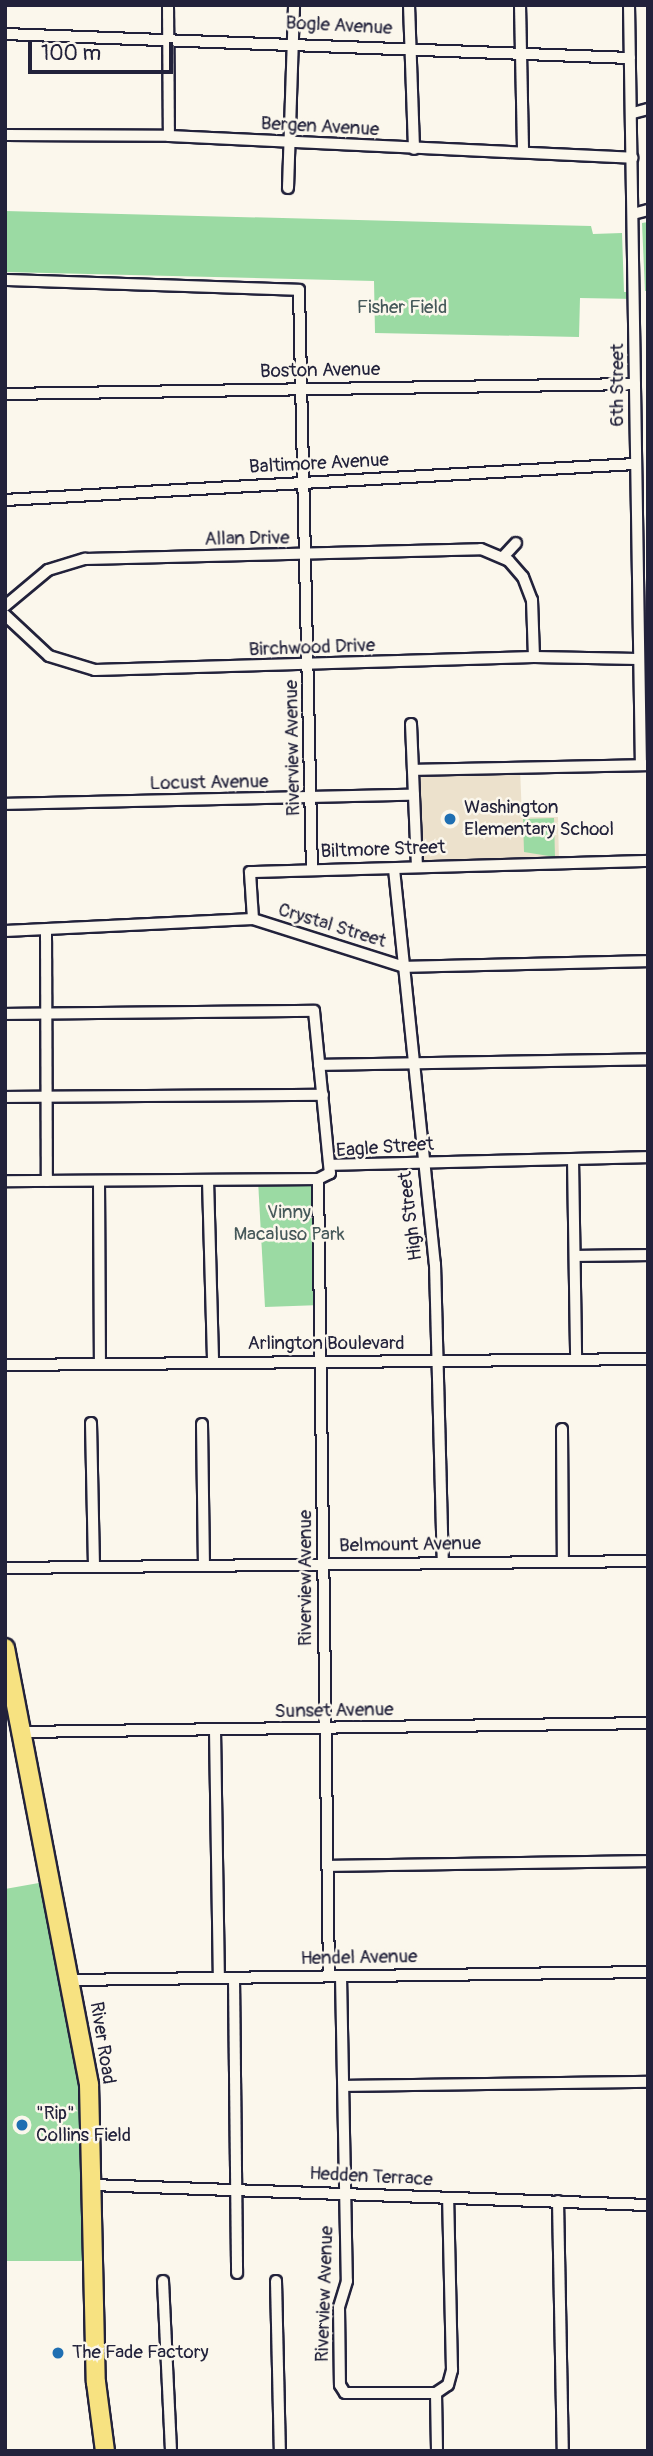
<!DOCTYPE html>
<html>
<head>
<meta charset="utf-8">
<style>
	body { margin:0 }
	#map { position:relative; width:653px; height:2456px; overflow:hidden; background:#fbf7ec; font-family:Pangolin,sans-serif }
	div>[style] { position:absolute }
	[style*='--x'] { left:calc(var(--x)*1px); top:calc(var(--y)*1px); width:calc(var(--w)*1px); rotate:calc(var(--a)*1deg) }
	.built>* { inset:0; background:#ece1cc }
	.green>* { inset:0; background:#9bdaa3 }
	.roads { filter:drop-shadow(2px 0 #22223b) drop-shadow(-2px 0 #22223b) drop-shadow(0 2px #22223b) drop-shadow(0 -2px #22223b) }
	.street>* { height:10px; margin:-5px; padding:0 5px; transform-origin:5px; border-radius:5px; background:#fbf7ec }
	.primary>* { height:18px; margin:-9px; padding:0 9px; transform-origin:9px; border-radius:9px; background:#f7e281 }
	.dots>* { width:19px; height:19px; translate:-50% -50%; box-sizing:border-box; border:4px solid #fbf7ec; border-radius:50% }
	span { translate:-50% -50%; white-space:nowrap; text-align:center; line-height:1.15; -webkit-text-stroke:5px #fbf7ec; paint-order:stroke }
	.street-label { font-size:19px; color:#22223b }
	.park-label { font-size:19px; color:#46595a }
	.poi-label { font-size:19px; color:#22223b }
	.left { translate:0 -50%; text-align:left }
	.frame { position:absolute; inset:0; border:7px solid #22223b; pointer-events:none }
	.scale { position:absolute; left:28px; top:42px; width:145px; height:32px; box-sizing:border-box; border:4px solid #22223b; border-top:0; padding-left:9px; font-size:21px; line-height:24px; white-space:nowrap; color:#22223b; -webkit-text-stroke:5px #fbf7ec; paint-order:stroke }
</style>
</head>
<body>
<div id="map">
	<div class="built">
		<div style="clip-path:polygon(520px 768px,522px 817px,558px 817px,559px 862px,417px 867px,413px 770px)"></div>
	</div>
	<div class="green">
		<div style="clip-path:polygon(5px 211px,591px 226px,593px 234px,622px 233px,624px 292px,635px 292px,635px 299px,580px 298px,579px 337px,375px 333px,374px 281px,5px 272px)"></div>
		<div style="clip-path:polygon(648px 222px,648px 291px,645px 291px,642px 223px)"></div>
		<div style="clip-path:polygon(554px 818px,555px 857px,524px 852px,523px 819px)"></div>
		<div style="clip-path:polygon(318px 1179px,321px 1305px,265px 1307px,258px 1180px)"></div>
		<div style="clip-path:polygon(50px 1881px,83px 2049px,93px 2261px,5px 2261px,5px 1889px)"></div>
	</div>
	<div class="roads">
		<div class="street">
			<div style="--x:168;--y:5;--w:131;--a:89.6"></div>
			<div style="--x:409;--y:5;--w:144;--a:88"></div>
			<div style="--x:520;--y:5;--w:147;--a:88.8"></div>
			<div style="--x:629;--y:5;--w:760;--a:89.1"></div>
			<div style="--x:5;--y:34;--w:625;--a:2.2"></div>
			<div style="--x:633;--y:113;--w:16;--a:-15"></div>
			<div style="--x:5;--y:135;--w:164;--a:0.3"></div>
			<div style="--x:169;--y:136;--w:464;--a:2.7"></div>
			<div style="--x:288;--y:188;--w:183;--a:-88.1"></div>
			<div style="--x:633;--y:214;--w:16;--a:-15"></div>
			<div style="--x:5;--y:280;--w:294;--a:1.9"></div>
			<div style="--x:299;--y:290;--w:580;--a:88.72"></div>
			<div style="--x:5;--y:394;--w:630;--a:-0.91"></div>
			<div style="--x:5;--y:500;--w:631;--a:-3.27"></div>
			<div style="--x:503;--y:557;--w:19;--a:-47"></div>
			<div style="--x:5;--y:606;--w:56;--a:-39.9"></div>
			<div style="--x:48;--y:570;--w:39;--a:-17"></div>
			<div style="--x:85;--y:559;--w:396;--a:-1.4"></div>
			<div style="--x:481;--y:549;--w:30;--a:23"></div>
			<div style="--x:509;--y:561;--w:21;--a:49"></div>
			<div style="--x:523;--y:577;--w:25;--a:69"></div>
			<div style="--x:532;--y:600;--w:57;--a:88"></div>
			<div style="--x:5;--y:615;--w:60;--a:43"></div>
			<div style="--x:49;--y:656;--w:48;--a:16.9"></div>
			<div style="--x:95;--y:670;--w:439;--a:-1.7"></div>
			<div style="--x:534;--y:657;--w:104;--a:1.1"></div>
			<div style="--x:411;--y:724;--w:143;--a:87.6"></div>
			<div style="--x:413;--y:770;--w:235;--a:-1.2"></div>
			<div style="--x:5;--y:804;--w:409;--a:-1.3"></div>
			<div style="--x:394;--y:869;--w:397;--a:84.1"></div>
			<div style="--x:435;--y:1264;--w:297;--a:88.5"></div>
			<div style="--x:253;--y:919;--w:47;--a:-93.7"></div>
			<div style="--x:250;--y:872;--w:398;--a:-1.6"></div>
			<div style="--x:5;--y:931;--w:248;--a:-2.8"></div>
			<div style="--x:253;--y:919;--w:158;--a:17.6"></div>
			<div style="--x:404;--y:967;--w:244;--a:-1.4"></div>
			<div style="--x:46;--y:931;--w:250;--a:89.8"></div>
			<div style="--x:5;--y:1014;--w:309;--a:-0.6"></div>
			<div style="--x:314;--y:1011;--w:163;--a:84.4"></div>
			<div style="--x:330;--y:1173;--w:13;--a:153"></div>
			<div style="--x:318;--y:1179;--w:313;--a:179.6"></div>
			<div style="--x:319;--y:1065;--w:329;--a:-1"></div>
			<div style="--x:5;--y:1097;--w:318;--a:-0.4"></div>
			<div style="--x:573;--y:1159;--w:201;--a:89.1"></div>
			<div style="--x:330;--y:1165;--w:318;--a:-1.4"></div>
			<div style="--x:318;--y:1179;--w:797;--a:89.21"></div>
			<div style="--x:208;--y:1180;--w:182;--a:88.4"></div>
			<div style="--x:99;--y:1181;--w:182;--a:89.7"></div>
			<div style="--x:576;--y:1256;--w:72;--a:-0.8"></div>
			<div style="--x:5;--y:1365;--w:643;--a:-0.53"></div>
			<div style="--x:91;--y:1423;--w:144;--a:88.8"></div>
			<div style="--x:202;--y:1424;--w:141;--a:89.2"></div>
			<div style="--x:562;--y:1429;--w:132;--a:89.6"></div>
			<div style="--x:5;--y:1568;--w:643;--a:-0.62"></div>
			<div style="--x:215;--y:1730;--w:248;--a:89.1"></div>
			<div style="--x:22;--y:1732;--w:626;--a:-0.82"></div>
			<div style="--x:328;--y:1866;--w:320;--a:-0.9"></div>
			<div style="--x:341;--y:1976;--w:305;--a:88.9"></div>
			<div style="--x:347;--y:2281;--w:27;--a:107"></div>
			<div style="--x:339;--y:2307;--w:78;--a:89.3"></div>
			<div style="--x:340;--y:2385;--w:9;--a:58"></div>
			<div style="--x:345;--y:2393;--w:91;--a:0"></div>
			<div style="--x:436;--y:2393;--w:14;--a:-34"></div>
			<div style="--x:448;--y:2385;--w:16;--a:-75"></div>
			<div style="--x:452;--y:2370;--w:172;--a:-91.3"></div>
			<div style="--x:234;--y:1978;--w:295;--a:89.4"></div>
			<div style="--x:70;--y:1980;--w:578;--a:-0.79"></div>
			<div style="--x:344;--y:2086;--w:304;--a:-0.8"></div>
			<div style="--x:92;--y:2185;--w:556;--a:2.06"></div>
			<div style="--x:558;--y:2201;--w:250;--a:88.9"></div>
			<div style="--x:163;--y:2281;--w:170;--a:87.3"></div>
			<div style="--x:276;--y:2281;--w:170;--a:88.7"></div>
			<div style="--x:436;--y:2393;--w:58;--a:89"></div>
		</div>
		<div class="primary">
			<div style="--x:5;--y:1648;--w:444;--a:79.1"></div>
			<div style="--x:89;--y:2084;--w:298;--a:88.7"></div>
			<div style="--x:96;--y:2382;--w:70;--a:82.6"></div>
		</div>
	</div>
	<div class="dots">
		<div style="left:450px;top:819px;background:#1f6fb2"></div>
		<div style="left:22px;top:2125px;background:#1f6fb2"></div>
		<div style="left:58px;top:2353px;background:#1f6fb2"></div>
	</div>
	<div class="street-label">
		<span style="left:339px;top:26px;rotate:3deg">Bogle Avenue</span>
		<span style="left:320px;top:127px;rotate:3deg">Bergen Avenue</span>
		<span style="left:320px;top:371px;rotate:-1deg">Boston Avenue</span>
		<span style="left:618px;top:385px;rotate:-90deg">6th Street</span>
		<span style="left:319px;top:464px;rotate:-3deg">Baltimore Avenue</span>
		<span style="left:247px;top:539px;rotate:-1deg">Allan Drive</span>
		<span style="left:312px;top:648px;rotate:-2deg">Birchwood Drive</span>
		<span style="left:293px;top:748px;rotate:-91deg">Riverview Avenue</span>
		<span style="left:209px;top:783px;rotate:-1deg">Locust Avenue</span>
		<span style="left:383px;top:850px;rotate:-2deg">Biltmore Street</span>
		<span style="left:332px;top:926px;rotate:17deg">Crystal Street</span>
		<span style="left:385px;top:1148px;rotate:-4deg">Eagle Street</span>
		<span style="left:411px;top:1216px;rotate:-97deg">High Street</span>
		<span style="left:326px;top:1344px">Arlington Boulevard</span>
		<span style="left:410px;top:1545px;rotate:-1deg">Belmount Avenue</span>
		<span style="left:306px;top:1578px;rotate:-90deg">Riverview Avenue</span>
		<span style="left:334px;top:1711px;rotate:-1deg">Sunset Avenue</span>
		<span style="left:359px;top:1958px;rotate:-1deg">Hendel Avenue</span>
		<span style="left:102px;top:2043px;rotate:81deg">River Road</span>
		<span style="left:371px;top:2177px;rotate:3deg">Hedden Terrace</span>
		<span style="left:325px;top:2294px;rotate:-88deg">Riverview Avenue</span>
	</div>
	<div class="park-label">
		<span style="left:402px;top:308px">Fisher Field</span>
		<span style="left:289px;top:1224px">Vinny<br>Macaluso Park</span>
	</div>
	<div class="poi-label">
		<span class="left" style="left:464px;top:819px">Washington<br>Elementary School</span>
		<span class="left" style="left:36px;top:2125px">"Rip"<br>Collins Field</span>
		<span class="left" style="left:72px;top:2353px">The Fade Factory</span>
	</div>
	<div class="frame"></div>
	<div class="scale">100 m</div>
</div>
</body>
</html>
